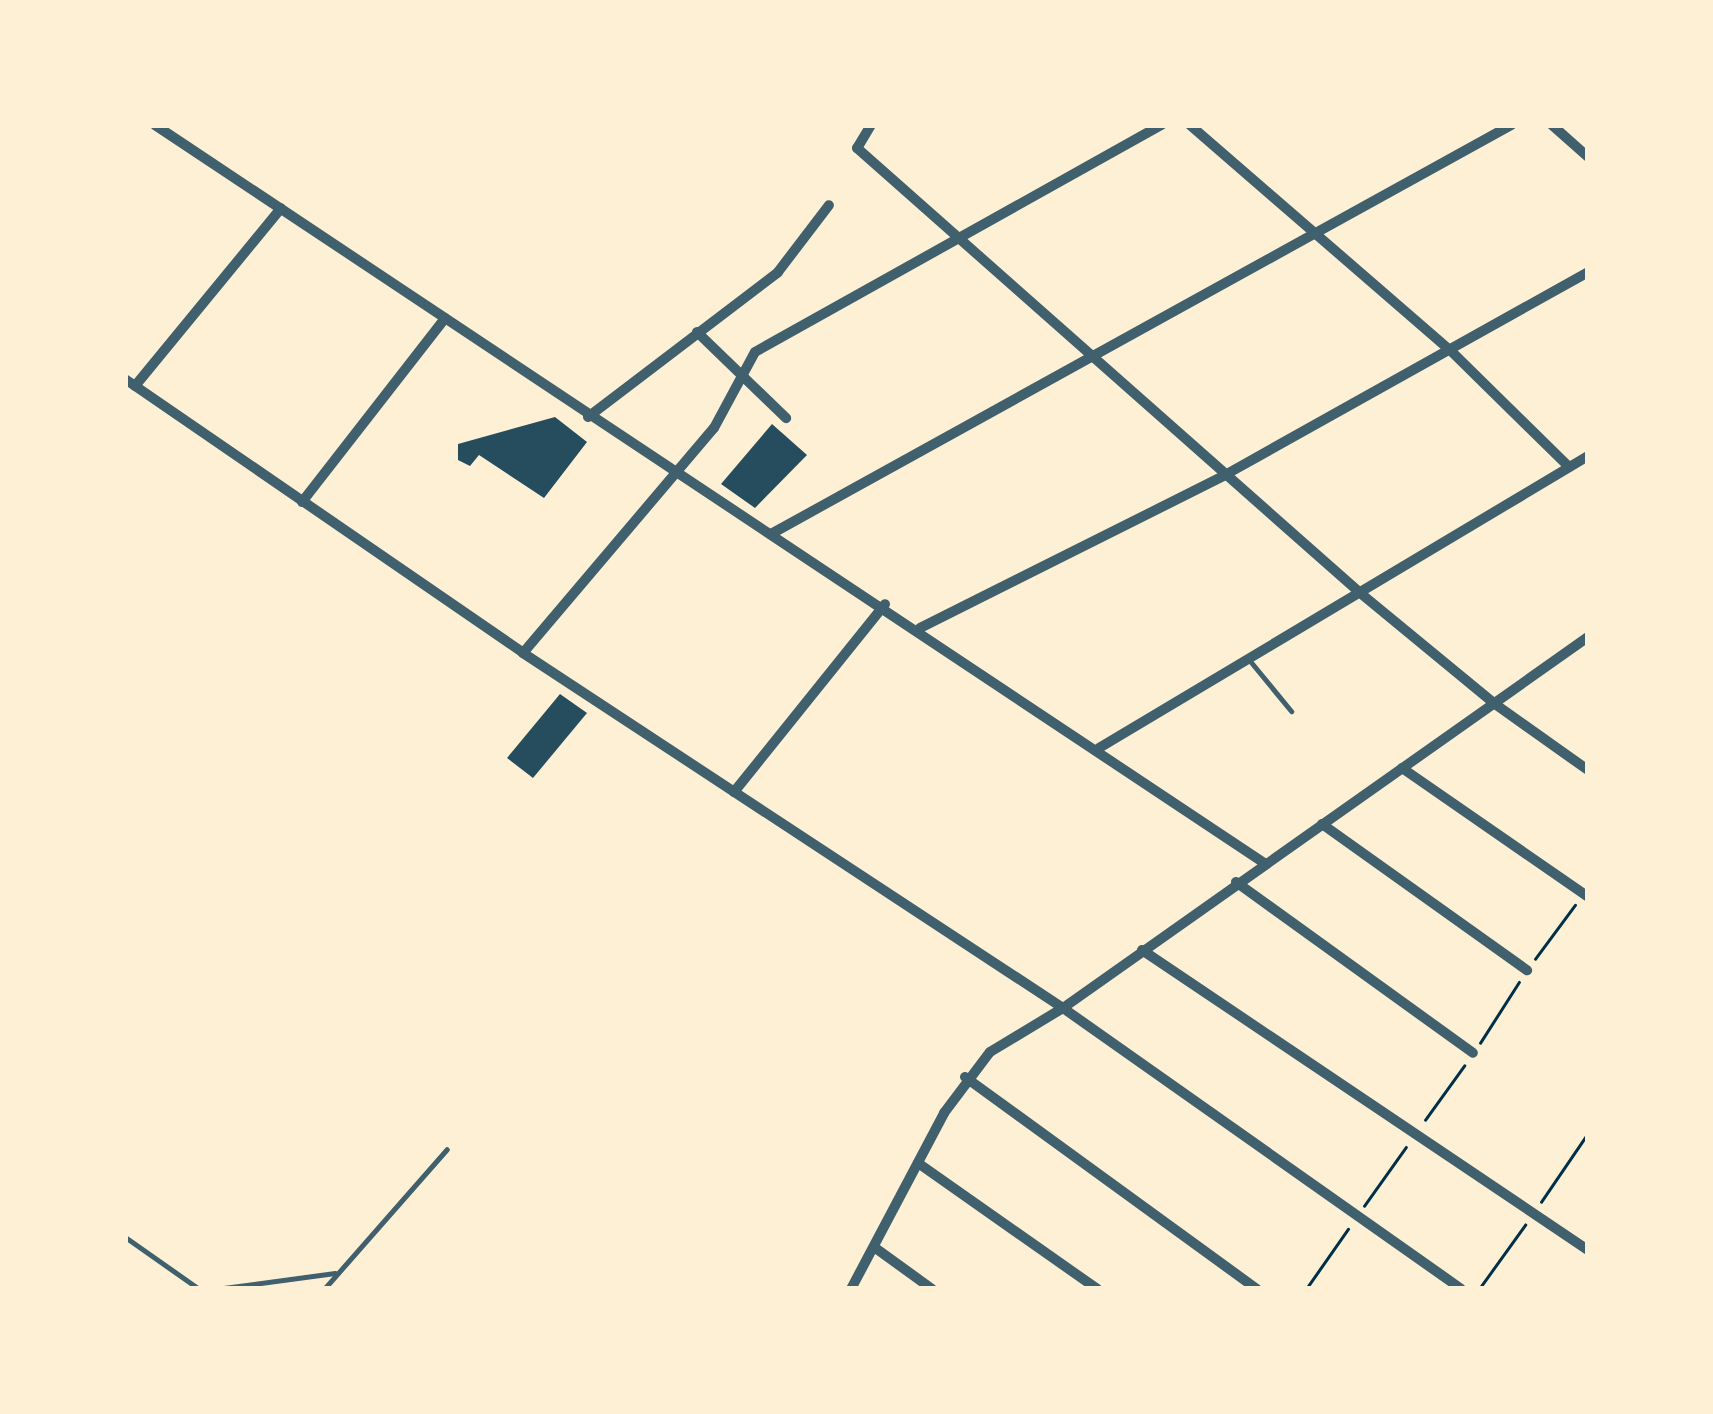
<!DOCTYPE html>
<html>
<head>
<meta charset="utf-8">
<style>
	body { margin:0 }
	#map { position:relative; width:1713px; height:1414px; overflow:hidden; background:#fdf0d5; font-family:Mulish,sans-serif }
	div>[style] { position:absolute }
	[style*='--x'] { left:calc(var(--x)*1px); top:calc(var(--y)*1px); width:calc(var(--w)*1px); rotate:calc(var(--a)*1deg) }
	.building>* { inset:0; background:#264d5e }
	.path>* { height:2.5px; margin:-1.25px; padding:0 1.25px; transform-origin:1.25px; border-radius:1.25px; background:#003049 }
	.service>* { height:5px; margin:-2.5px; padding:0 2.5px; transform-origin:2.5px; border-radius:2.5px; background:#3f606c }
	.minor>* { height:10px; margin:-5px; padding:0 5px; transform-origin:5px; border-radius:5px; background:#3f606c }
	span { translate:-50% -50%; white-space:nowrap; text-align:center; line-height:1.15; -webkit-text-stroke:9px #fdf0d5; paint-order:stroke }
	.frame { position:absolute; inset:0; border:128px solid #fdf0d5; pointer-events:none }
</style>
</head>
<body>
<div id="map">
	<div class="building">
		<div style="clip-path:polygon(555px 417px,587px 442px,544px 498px,479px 455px,470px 466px,458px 460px,458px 444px)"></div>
		<div style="clip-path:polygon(772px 424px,807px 455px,755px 508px,721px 484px)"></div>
		<div style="clip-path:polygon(560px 694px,587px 713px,533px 778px,507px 758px)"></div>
	</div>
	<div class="path">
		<div style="--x:1535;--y:959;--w:67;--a:-53.5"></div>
		<div style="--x:1480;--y:1043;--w:72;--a:-57.4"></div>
		<div style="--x:1425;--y:1120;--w:67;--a:-54.2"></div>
		<div style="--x:1541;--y:1202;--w:83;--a:-55.7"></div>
		<div style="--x:1364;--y:1206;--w:72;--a:-54.6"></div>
		<div style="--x:1306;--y:1289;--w:73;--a:-55"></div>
		<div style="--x:1479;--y:1289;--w:79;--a:-54.3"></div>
	</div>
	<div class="service">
		<div style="--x:1250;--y:661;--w:65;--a:50.6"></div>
		<div style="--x:125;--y:1237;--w:90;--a:35.1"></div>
		<div style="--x:216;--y:1289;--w:120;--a:-7.7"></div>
		<div style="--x:324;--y:1289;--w:186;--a:-48.7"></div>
	</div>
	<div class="minor">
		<div style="--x:155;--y:125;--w:1332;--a:33.64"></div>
		<div style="--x:871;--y:125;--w:27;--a:121"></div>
		<div style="--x:857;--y:148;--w:670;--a:41.49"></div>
		<div style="--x:1359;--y:592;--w:176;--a:39.5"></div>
		<div style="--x:1495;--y:704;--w:114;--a:35.4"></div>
		<div style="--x:1190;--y:125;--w:344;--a:40.9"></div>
		<div style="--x:1450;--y:350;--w:167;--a:44.5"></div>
		<div style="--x:1552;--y:125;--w:48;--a:41.6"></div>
		<div style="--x:697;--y:332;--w:124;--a:44"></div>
		<div style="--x:125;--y:379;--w:483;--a:34.5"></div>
		<div style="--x:523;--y:653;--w:646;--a:33.32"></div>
		<div style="--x:1063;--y:1008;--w:487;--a:35.2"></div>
		<div style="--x:135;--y:386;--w:230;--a:-50.6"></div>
		<div style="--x:588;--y:417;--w:239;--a:-37.3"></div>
		<div style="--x:778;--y:272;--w:84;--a:-52.7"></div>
		<div style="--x:302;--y:502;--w:233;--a:-52.1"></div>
		<div style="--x:771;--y:534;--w:846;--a:-28.93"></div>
		<div style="--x:920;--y:628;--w:341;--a:-26.6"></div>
		<div style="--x:1225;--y:475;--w:416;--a:-29.2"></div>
		<div style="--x:523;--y:653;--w:295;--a:-49.7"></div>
		<div style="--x:714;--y:428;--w:86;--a:-61.7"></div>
		<div style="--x:755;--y:352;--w:466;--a:-29.2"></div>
		<div style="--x:1099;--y:748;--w:570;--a:-30.84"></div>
		<div style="--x:1402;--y:768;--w:226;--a:34.7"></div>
		<div style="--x:734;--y:792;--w:241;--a:-51.2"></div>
		<div style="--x:1322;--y:824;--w:252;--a:35.5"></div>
		<div style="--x:1236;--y:882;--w:292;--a:35.8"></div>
		<div style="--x:1142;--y:950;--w:538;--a:33.93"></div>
		<div style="--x:965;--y:1077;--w:361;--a:36"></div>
		<div style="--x:918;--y:1163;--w:219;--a:35.1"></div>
		<div style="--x:874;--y:1247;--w:72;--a:35.9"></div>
		<div style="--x:851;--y:1289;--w:199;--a:-62.1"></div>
		<div style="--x:944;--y:1113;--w:76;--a:-53"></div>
		<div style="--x:990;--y:1052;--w:85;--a:-31.1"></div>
		<div style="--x:1063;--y:1008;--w:643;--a:-35.25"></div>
	</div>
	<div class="frame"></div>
</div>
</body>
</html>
